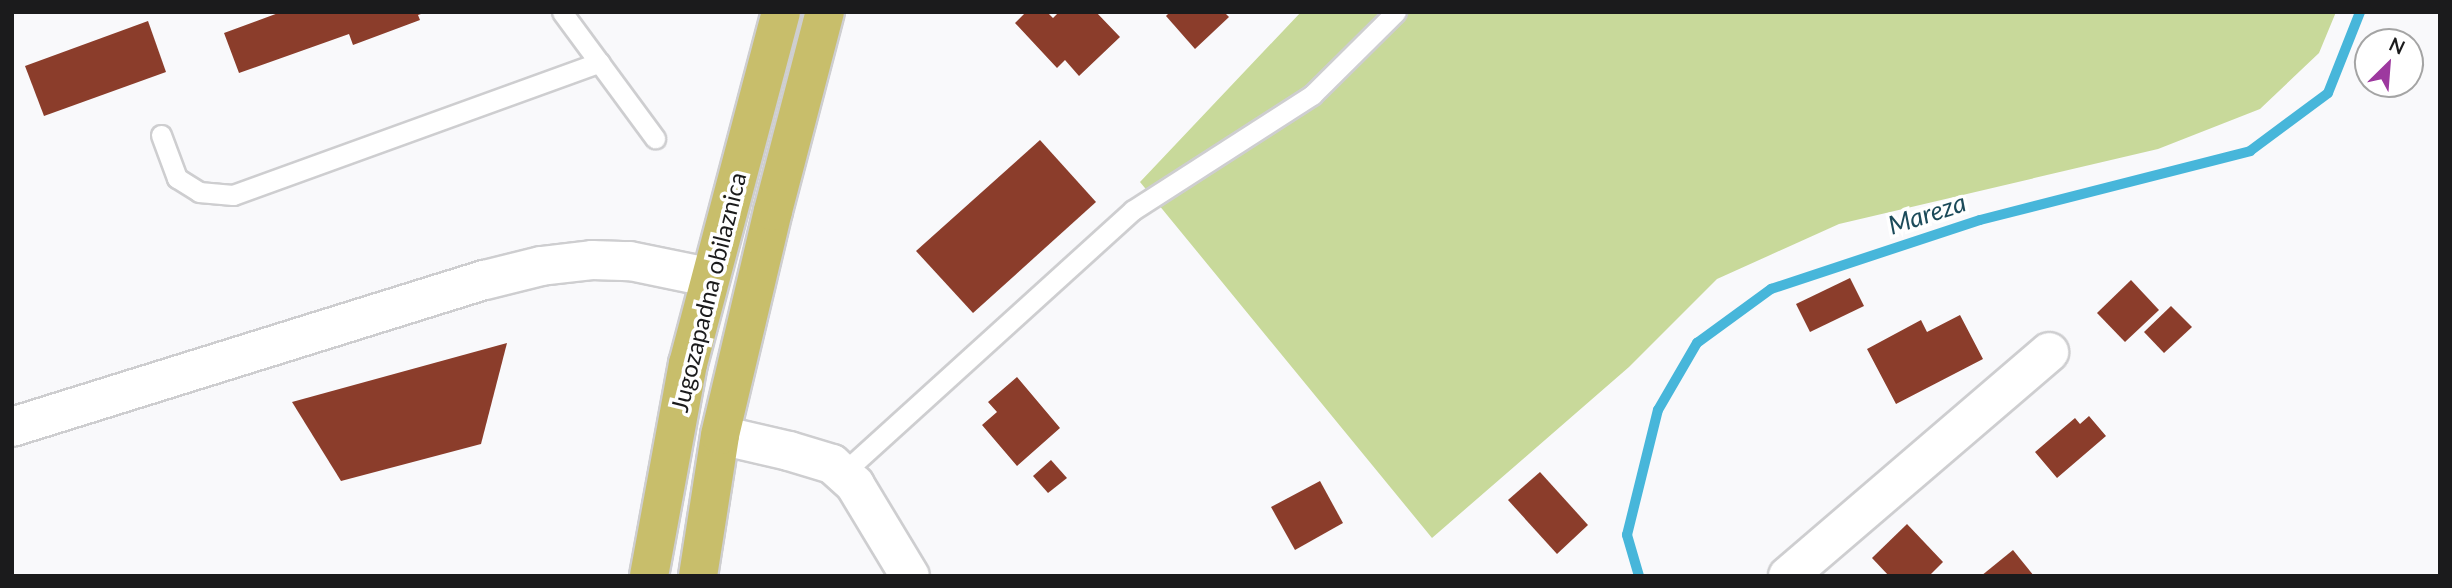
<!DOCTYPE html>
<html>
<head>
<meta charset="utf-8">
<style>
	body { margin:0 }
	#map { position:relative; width:2452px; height:588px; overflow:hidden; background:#f9f9fb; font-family:Lato,sans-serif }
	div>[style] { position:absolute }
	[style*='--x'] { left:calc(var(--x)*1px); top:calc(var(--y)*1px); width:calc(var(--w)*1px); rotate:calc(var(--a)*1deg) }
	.green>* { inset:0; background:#c8d99a }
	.stream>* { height:10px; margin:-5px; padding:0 5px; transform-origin:5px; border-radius:5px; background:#47b6da }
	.building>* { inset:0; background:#8b3d2b }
	.roads { filter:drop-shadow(2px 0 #ceced0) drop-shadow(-2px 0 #ceced0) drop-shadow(0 2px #ceced0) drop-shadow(0 -2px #ceced0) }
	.service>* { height:19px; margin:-9.5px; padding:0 9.5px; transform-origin:9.5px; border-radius:9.5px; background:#fff }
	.minor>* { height:38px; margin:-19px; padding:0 19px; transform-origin:19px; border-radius:19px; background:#fff }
	.primary>* { height:38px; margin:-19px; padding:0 19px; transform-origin:19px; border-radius:19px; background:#c8be6b }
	span { translate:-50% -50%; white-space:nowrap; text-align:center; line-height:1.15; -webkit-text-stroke:7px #fff; paint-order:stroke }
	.street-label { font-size:24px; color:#1b1b1c }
	.water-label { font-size:26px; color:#1c4b5a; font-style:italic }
	.frame { position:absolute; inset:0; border:14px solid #1b1b1c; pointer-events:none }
	.north { position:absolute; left:2354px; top:28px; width:70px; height:70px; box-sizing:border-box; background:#fff; border:2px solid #a4a4a4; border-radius:50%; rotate:25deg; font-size:19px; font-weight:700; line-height:28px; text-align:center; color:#1b1b1c }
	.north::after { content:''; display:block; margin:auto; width:24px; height:32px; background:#9d399f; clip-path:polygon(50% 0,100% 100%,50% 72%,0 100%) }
</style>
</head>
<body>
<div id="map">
	<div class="green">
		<div style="clip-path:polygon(1301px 12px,2336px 12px,2319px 53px,2260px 109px,2158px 149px,1839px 224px,1717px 279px,1629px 367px,1432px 538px,1140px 182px)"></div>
	</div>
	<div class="stream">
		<div style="--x:1639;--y:576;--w:43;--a:-106.3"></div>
		<div style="--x:1627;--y:535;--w:129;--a:-76.1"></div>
		<div style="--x:1658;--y:410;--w:78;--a:-59.8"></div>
		<div style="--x:1697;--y:343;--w:92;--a:-36.1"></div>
		<div style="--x:1771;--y:289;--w:220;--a:-18.3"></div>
		<div style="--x:1980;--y:220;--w:279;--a:-14.3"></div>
		<div style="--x:2250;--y:151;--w:97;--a:-36.6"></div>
		<div style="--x:2328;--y:93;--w:87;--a:-68.4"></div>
	</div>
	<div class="building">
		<div style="clip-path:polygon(281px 12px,424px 12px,424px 13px,418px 15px,420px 20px,353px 45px,349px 34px,239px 73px,224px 33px)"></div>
		<div style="clip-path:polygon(1026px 12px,1047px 12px,1053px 18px,1059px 12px,1096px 12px,1120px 37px,1079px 76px,1065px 60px,1057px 68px,1015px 23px)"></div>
		<div style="clip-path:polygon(1170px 12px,1224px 12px,1229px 17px,1195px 49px,1166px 16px)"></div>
		<div style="clip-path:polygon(148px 21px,166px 72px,44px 116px,25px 66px)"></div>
		<div style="clip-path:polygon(1040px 140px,1096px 202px,973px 313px,916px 251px)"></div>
		<div style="clip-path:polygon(1850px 278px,1864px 306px,1810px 332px,1796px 304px)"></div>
		<div style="clip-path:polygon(2131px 280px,2159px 310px,2125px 342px,2097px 313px)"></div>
		<div style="clip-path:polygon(2171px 306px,2192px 327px,2164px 353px,2144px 332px)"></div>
		<div style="clip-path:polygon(1960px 315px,1983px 359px,1896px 404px,1867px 349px,1921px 320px,1927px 332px)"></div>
		<div style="clip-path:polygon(507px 343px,481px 444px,341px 481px,292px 402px)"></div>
		<div style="clip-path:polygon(1017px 377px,1060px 428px,1017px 466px,982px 425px,997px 412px,988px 402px)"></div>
		<div style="clip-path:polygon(2089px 416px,2106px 436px,2057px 478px,2035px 452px,2075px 418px,2080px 424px)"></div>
		<div style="clip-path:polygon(1051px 460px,1067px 478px,1048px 493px,1033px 476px)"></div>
		<div style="clip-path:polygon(1540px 472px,1588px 525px,1557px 554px,1508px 500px)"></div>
		<div style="clip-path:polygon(1320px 481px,1343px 523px,1295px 550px,1271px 507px)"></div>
		<div style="clip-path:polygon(1907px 524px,1943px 562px,1929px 576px,1889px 576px,1872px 558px)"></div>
		<div style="clip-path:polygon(2013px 550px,2034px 576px,1981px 576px)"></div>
	</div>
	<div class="roads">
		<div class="service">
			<div style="--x:562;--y:12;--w:157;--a:53.6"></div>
			<div style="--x:161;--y:135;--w:46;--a:69.6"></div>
			<div style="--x:177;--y:178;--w:26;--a:32"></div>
			<div style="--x:199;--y:192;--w:34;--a:5"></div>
			<div style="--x:233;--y:195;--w:390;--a:-19.9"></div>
			<div style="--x:843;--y:473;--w:391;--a:-42.2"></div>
			<div style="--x:1133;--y:210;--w:213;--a:-32.7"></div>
			<div style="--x:1312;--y:95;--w:118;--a:-44.7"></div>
		</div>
		<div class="minor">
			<div style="--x:12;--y:427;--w:495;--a:-17.3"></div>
			<div style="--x:485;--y:280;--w:58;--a:-14"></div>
			<div style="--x:541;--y:266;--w:51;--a:-6.7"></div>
			<div style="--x:592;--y:260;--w:38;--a:2"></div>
			<div style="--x:630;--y:261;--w:80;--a:11.6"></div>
			<div style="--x:720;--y:435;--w:71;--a:13.1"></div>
			<div style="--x:789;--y:451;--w:45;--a:16.8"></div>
			<div style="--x:832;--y:464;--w:31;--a:42"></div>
			<div style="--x:855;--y:485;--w:106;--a:58.9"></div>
			<div style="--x:1788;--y:576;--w:344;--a:-40.6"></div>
		</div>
		<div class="primary">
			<div style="--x:649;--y:576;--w:216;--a:-79.6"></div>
			<div style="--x:688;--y:364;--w:364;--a:-75.2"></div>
			<div style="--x:698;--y:576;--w:143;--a:-81.1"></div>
			<div style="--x:720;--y:435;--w:230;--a:-76.7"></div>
			<div style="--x:773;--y:211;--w:206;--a:-75.4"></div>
		</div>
	</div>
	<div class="street-label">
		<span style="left:708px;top:292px;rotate:-76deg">Jugozapadna obilaznica</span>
	</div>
	<div class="water-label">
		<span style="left:1927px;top:214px;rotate:-18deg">Mareza</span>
	</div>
	<div class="frame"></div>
	<div class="north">N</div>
</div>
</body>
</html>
